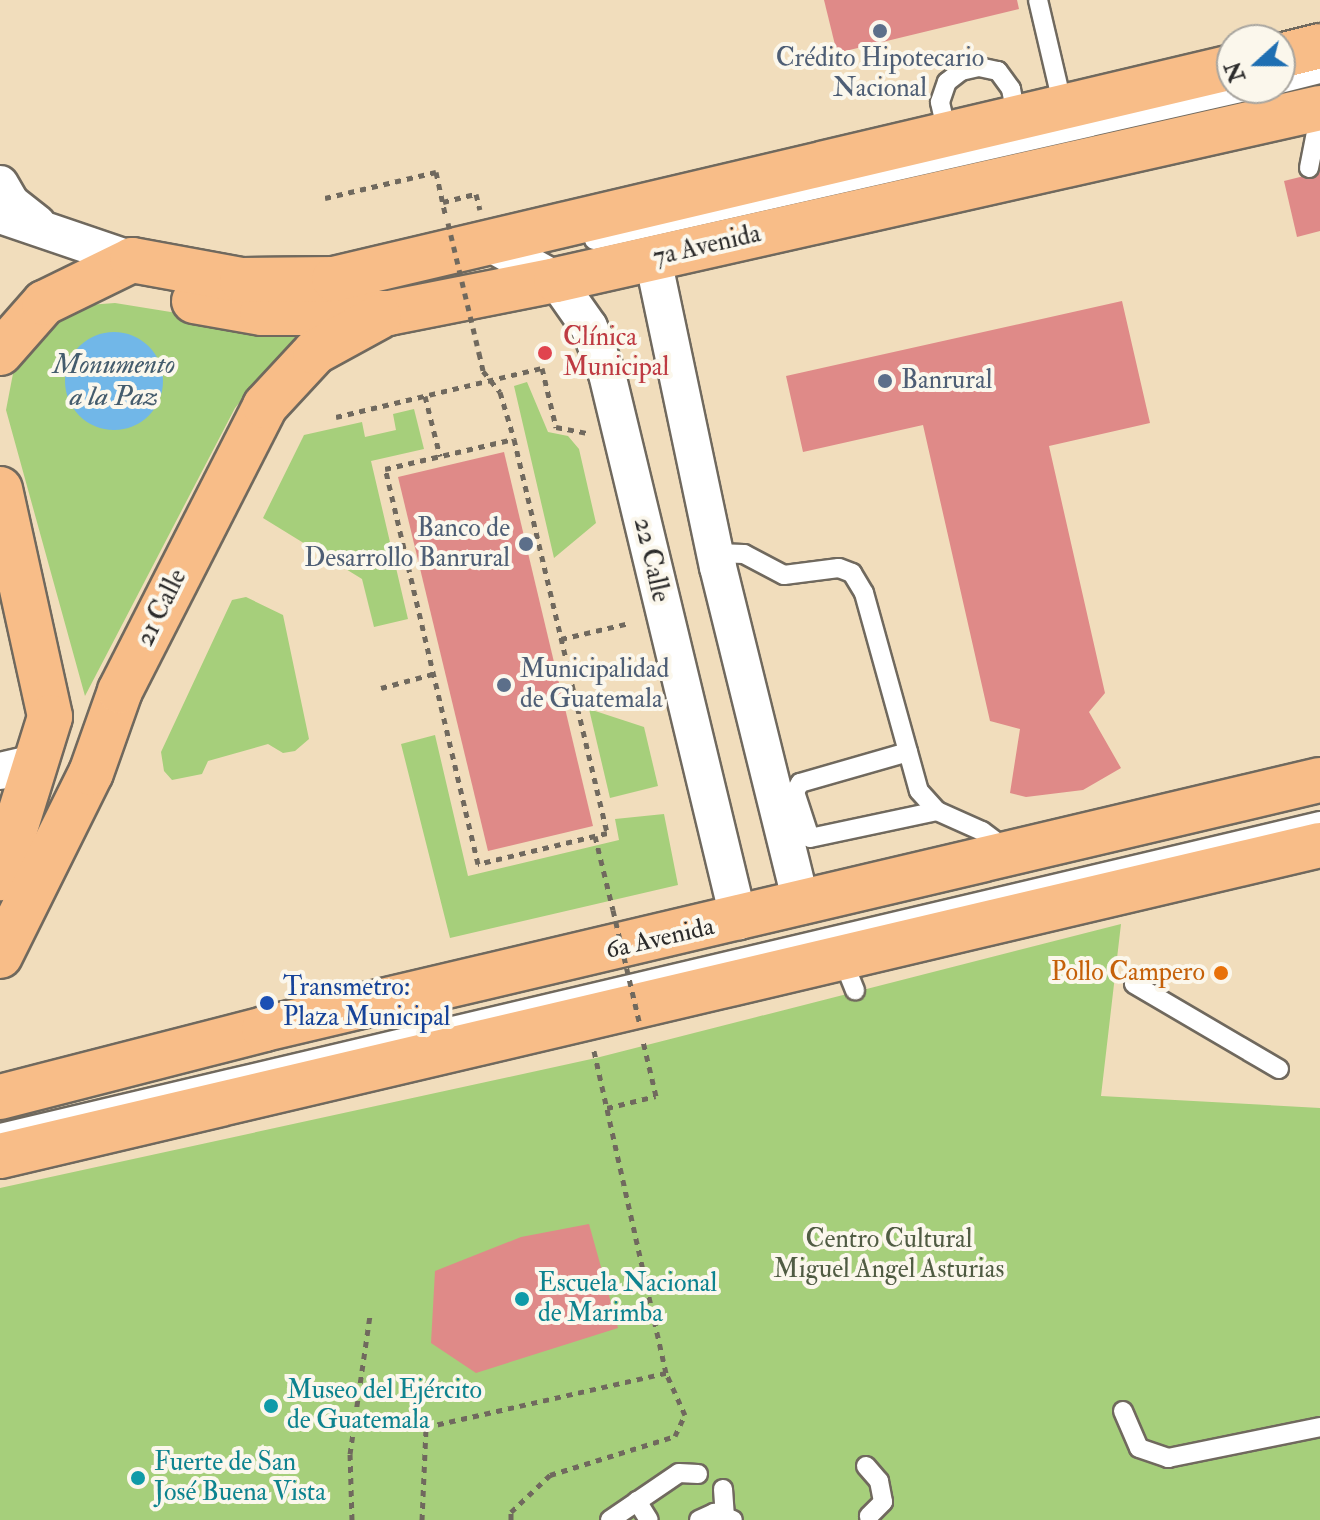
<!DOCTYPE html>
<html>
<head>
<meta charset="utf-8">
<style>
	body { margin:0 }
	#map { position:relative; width:1320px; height:1520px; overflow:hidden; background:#f1ddbc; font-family:"IM FELL Double Pica",serif }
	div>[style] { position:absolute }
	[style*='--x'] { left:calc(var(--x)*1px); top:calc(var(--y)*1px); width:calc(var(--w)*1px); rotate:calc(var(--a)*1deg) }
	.green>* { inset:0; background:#a6cf7b }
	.water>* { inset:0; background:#71b7e8 }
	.round { border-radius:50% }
	.building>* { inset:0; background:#df8a88 }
	.path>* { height:5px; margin-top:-2.5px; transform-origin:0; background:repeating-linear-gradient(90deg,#70695e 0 6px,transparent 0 12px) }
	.roads { filter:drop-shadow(2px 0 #70695e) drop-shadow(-2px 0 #70695e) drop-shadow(0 2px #70695e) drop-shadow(0 -2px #70695e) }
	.service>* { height:18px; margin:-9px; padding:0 9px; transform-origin:9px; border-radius:9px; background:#fff }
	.minor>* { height:36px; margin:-18px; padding:0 18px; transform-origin:18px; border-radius:18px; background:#fff }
	.primary>* { height:44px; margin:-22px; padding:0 22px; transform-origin:22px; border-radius:22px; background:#f8bd88 }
	.path-bridge>* { height:5px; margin-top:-2.5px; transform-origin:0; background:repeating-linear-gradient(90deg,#70695e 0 6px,transparent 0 12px) }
	.dots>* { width:22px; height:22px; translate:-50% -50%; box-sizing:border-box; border:4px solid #fbf7ec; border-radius:50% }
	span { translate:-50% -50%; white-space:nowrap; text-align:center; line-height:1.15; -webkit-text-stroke:8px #fbf7ec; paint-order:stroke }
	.service-label { font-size:26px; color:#4e5e75 }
	.left { translate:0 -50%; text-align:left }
	.right { translate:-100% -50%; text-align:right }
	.street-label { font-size:26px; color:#2b2b2b }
	.health-label { font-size:26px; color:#be3a42 }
	.food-label { font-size:26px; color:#c56008 }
	.transit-label { font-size:26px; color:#164399 }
	.park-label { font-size:26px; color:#505c43 }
	.culture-label { font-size:26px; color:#0d838f }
	.water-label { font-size:28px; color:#445c6d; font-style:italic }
	.north { position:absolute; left:1216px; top:24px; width:80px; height:80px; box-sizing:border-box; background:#fbf7ec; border:2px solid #a8a59f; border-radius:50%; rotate:249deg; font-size:22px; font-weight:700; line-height:32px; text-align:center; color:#2b2b2b }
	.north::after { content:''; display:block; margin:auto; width:28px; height:36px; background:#1f6fb2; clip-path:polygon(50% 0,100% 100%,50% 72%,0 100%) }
</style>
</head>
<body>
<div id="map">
	<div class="green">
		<div style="clip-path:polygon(115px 303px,307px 334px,264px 373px,235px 408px,85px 696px,6px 410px,15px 363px,41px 328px,88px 305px)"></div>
		<div style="clip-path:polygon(527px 382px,548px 432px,568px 436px,579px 449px,596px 523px,554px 558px,514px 386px)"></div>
		<div style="clip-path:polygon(414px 409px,424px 449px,371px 461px,408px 619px,374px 627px,362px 579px,263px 518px,304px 435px,362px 422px,365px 437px,396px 430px,393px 414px)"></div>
		<div style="clip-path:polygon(246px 597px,283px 615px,309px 739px,295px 751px,283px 753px,268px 744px,208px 761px,202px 774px,172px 780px,164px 771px,161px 752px,232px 600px)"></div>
		<div style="clip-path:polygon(589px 709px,644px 727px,658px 786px,610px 798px)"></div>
		<div style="clip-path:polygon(435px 735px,468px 876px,619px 840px,615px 819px,664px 814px,678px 885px,450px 938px,401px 744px)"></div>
		<div style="clip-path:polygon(1121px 924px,1101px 1096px,1320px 1108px,1320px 1520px,0 1520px,0 1188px,596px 1058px)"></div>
	</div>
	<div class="water">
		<div class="round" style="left:65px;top:332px;width:98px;height:98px"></div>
	</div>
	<div class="building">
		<div style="clip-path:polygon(824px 0,1017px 0,1019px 9px,837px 53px)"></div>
		<div style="clip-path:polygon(1320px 172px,1320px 231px,1297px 237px,1284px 181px)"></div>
		<div style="clip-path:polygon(1122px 301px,1150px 423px,1049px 446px,1105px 693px,1089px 712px,1121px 768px,1083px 790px,1026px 797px,1010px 793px,1020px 729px,990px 721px,923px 425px,803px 452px,786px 376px)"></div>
		<div style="clip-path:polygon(504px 452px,593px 826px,488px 851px,398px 477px)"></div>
		<div style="clip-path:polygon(589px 1224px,618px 1328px,476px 1373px,431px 1343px,435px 1271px,521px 1237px)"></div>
	</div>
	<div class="path">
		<div style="--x:325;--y:198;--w:114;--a:-13.2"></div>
		<div style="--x:436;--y:172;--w:47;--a:77.7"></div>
		<div style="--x:443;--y:202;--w:34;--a:-14"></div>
		<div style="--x:476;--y:194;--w:16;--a:76"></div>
		<div style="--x:479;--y:353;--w:18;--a:77"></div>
		<div style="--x:483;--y:371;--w:27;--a:51"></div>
		<div style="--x:500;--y:392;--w:49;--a:73.4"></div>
		<div style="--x:514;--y:439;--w:405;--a:76.7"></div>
		<div style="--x:607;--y:833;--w:133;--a:166.5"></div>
		<div style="--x:478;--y:864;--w:406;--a:-103.2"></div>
		<div style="--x:385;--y:469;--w:132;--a:-13.1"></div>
		<div style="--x:425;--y:396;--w:62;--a:76"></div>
		<div style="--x:336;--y:417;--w:212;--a:-13.4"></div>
		<div style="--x:542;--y:368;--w:61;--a:76.7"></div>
		<div style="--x:556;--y:427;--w:31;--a:11"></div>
		<div style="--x:561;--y:639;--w:71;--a:-13.1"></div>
		<div style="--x:381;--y:688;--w:54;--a:-15.1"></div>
		<div style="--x:595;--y:836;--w:76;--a:76.3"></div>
		<div style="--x:607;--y:1108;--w:50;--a:-13.8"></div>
		<div style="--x:656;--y:1096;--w:57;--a:-103.3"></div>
		<div style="--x:352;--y:1520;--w:66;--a:-91.7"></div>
		<div style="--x:350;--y:1454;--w:139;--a:-81.8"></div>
		<div style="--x:422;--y:1520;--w:93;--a:-87.5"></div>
		<div style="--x:426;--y:1427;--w:246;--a:-12.7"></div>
		<div style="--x:666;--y:1373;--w:331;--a:-102.6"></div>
		<div style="--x:511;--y:1520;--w:8;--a:-90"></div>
		<div style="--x:511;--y:1512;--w:54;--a:-43.5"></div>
		<div style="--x:550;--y:1475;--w:131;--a:-17.3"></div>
		<div style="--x:675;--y:1436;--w:23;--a:-65"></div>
		<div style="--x:685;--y:1415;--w:46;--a:-114.3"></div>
	</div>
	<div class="roads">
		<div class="service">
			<div style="--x:1038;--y:0;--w:110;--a:76.8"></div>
			<div style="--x:1280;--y:84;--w:41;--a:-14"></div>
			<div style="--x:948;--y:137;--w:36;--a:-103"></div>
			<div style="--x:940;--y:102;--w:21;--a:-71"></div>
			<div style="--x:947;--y:82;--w:18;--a:-38"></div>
			<div style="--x:961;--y:71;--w:18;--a:-13"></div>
			<div style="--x:979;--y:67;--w:19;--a:12"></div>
			<div style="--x:998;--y:71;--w:22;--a:54"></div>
			<div style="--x:1011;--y:89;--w:31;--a:79"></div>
			<div style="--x:1309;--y:168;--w:57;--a:-78.9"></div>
			<div style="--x:594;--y:240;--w:686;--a:-12.8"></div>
			<div style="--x:715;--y:553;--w:29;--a:2"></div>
			<div style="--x:744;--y:554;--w:45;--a:27.7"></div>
			<div style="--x:784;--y:575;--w:55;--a:-7.3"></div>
			<div style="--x:839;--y:568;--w:14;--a:21"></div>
			<div style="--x:852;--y:573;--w:23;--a:59"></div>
			<div style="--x:864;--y:593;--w:205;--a:74.5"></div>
			<div style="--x:919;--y:791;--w:27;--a:48"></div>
			<div style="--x:937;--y:811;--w:49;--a:24"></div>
			<div style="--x:982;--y:831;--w:30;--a:37"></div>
			<div style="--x:908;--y:752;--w:112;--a:164"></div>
			<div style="--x:800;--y:783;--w:10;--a:119"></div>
			<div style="--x:795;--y:792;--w:48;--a:71.9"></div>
			<div style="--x:810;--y:838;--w:130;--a:-12"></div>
			<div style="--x:842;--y:958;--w:35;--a:68"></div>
			<div style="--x:1134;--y:984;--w:168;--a:30.4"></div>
			<div style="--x:0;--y:1133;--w:1356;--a:-13.3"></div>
			<div style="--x:1123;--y:1411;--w:40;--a:66.6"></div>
			<div style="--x:1139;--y:1448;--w:31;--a:19"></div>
			<div style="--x:1168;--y:1458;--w:155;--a:-11.5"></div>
			<div style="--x:866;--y:1466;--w:20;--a:49"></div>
			<div style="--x:879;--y:1481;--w:21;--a:79"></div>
			<div style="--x:883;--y:1502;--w:20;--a:135"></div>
			<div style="--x:723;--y:1489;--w:26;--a:86"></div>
			<div style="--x:637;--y:1501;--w:22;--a:58"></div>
			<div style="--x:610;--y:1520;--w:83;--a:-34.3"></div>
			<div style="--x:679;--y:1473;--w:19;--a:3"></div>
			<div style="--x:699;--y:1520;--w:17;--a:-25"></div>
			<div style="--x:714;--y:1513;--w:20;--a:20"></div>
		</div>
		<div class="minor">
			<div style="--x:0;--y:184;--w:22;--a:60"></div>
			<div style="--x:11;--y:203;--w:33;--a:38"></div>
			<div style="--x:0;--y:215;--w:139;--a:18.8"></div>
			<div style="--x:493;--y:245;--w:72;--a:29.1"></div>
			<div style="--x:556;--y:280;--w:57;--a:54.9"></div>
			<div style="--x:589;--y:327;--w:50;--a:69"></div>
			<div style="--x:607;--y:374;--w:563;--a:76.43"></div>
			<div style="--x:653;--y:259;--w:315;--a:78.1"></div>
			<div style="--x:718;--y:567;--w:349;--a:76.1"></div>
			<div style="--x:0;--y:771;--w:40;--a:-13"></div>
		</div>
		<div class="primary">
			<div style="--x:1280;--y:56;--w:41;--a:-14"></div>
			<div style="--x:194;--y:301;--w:69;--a:10"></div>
			<div style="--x:262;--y:313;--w:127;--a:0"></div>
			<div style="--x:389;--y:313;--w:170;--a:-11.2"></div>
			<div style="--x:556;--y:280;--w:783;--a:-12.69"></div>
			<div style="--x:0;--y:353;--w:67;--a:-48.7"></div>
			<div style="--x:44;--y:303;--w:98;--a:-26"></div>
			<div style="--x:132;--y:260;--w:112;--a:10.3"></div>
			<div style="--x:242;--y:280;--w:92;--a:-0.6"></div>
			<div style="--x:334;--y:279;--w:923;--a:-13.28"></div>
			<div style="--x:0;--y:489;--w:233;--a:77.6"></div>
			<div style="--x:50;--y:717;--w:169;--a:107.3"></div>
			<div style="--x:0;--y:956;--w:204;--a:-63.6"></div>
			<div style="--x:91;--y:773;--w:87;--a:-70.5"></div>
			<div style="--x:120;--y:691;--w:320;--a:-63"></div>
			<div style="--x:265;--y:406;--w:74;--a:-47.2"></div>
			<div style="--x:315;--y:352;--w:73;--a:-28.7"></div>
			<div style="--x:0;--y:1097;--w:273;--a:-14.4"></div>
			<div style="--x:264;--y:1029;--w:1085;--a:-13.27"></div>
			<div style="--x:0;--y:1156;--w:1356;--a:-13.26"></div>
		</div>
	</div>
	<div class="path-bridge">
		<div style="--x:448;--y:223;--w:134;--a:76.6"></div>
		<div style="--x:613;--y:910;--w:118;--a:76.8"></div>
	</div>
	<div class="dots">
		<div style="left:880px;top:31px;background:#5c6f8a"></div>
		<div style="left:545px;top:353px;background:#e0444e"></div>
		<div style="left:885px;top:381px;background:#5c6f8a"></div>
		<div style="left:526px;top:544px;background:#5c6f8a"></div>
		<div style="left:504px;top:685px;background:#5c6f8a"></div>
		<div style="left:1221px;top:973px;background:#e8710a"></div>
		<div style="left:267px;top:1003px;background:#1a4fb4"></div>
		<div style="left:522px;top:1299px;background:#0f9aa8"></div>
		<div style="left:271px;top:1406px;background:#0f9aa8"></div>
		<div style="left:138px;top:1478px;background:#0f9aa8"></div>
	</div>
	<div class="service-label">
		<span style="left:880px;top:74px">Crédito Hipotecario<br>Nacional</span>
		<span class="left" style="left:901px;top:381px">Banrural</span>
		<span class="right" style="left:510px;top:544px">Banco de<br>Desarrollo Banrural</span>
		<span class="left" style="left:520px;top:685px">Municipalidad<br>de Guatemala</span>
	</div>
	<div class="street-label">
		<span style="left:707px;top:246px;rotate:-13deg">7a Avenida</span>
		<span style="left:651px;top:560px;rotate:77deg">22 Calle</span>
		<span style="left:162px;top:608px;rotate:-64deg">21 Calle</span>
		<span style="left:660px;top:939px;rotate:-13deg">6a Avenida</span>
	</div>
	<div class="health-label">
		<span class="left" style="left:563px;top:353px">Clínica<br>Municipal</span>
	</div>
	<div class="food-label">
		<span class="right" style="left:1205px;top:973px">Pollo Campero</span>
	</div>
	<div class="transit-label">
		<span class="left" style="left:283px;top:1003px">Transmetro:<br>Plaza Municipal</span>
	</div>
	<div class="park-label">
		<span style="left:889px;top:1255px">Centro Cultural<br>Miguel Angel Asturias</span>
	</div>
	<div class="culture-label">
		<span class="left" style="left:538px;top:1299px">Escuela Nacional<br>de Marimba</span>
		<span class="left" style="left:287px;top:1406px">Museo del Ejército<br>de Guatemala</span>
		<span class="left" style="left:154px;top:1478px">Fuerte de San<br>José Buena Vista</span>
	</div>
	<div class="water-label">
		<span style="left:114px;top:381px">Monumento<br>a la Paz</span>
	</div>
	<div class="north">N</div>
</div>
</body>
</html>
